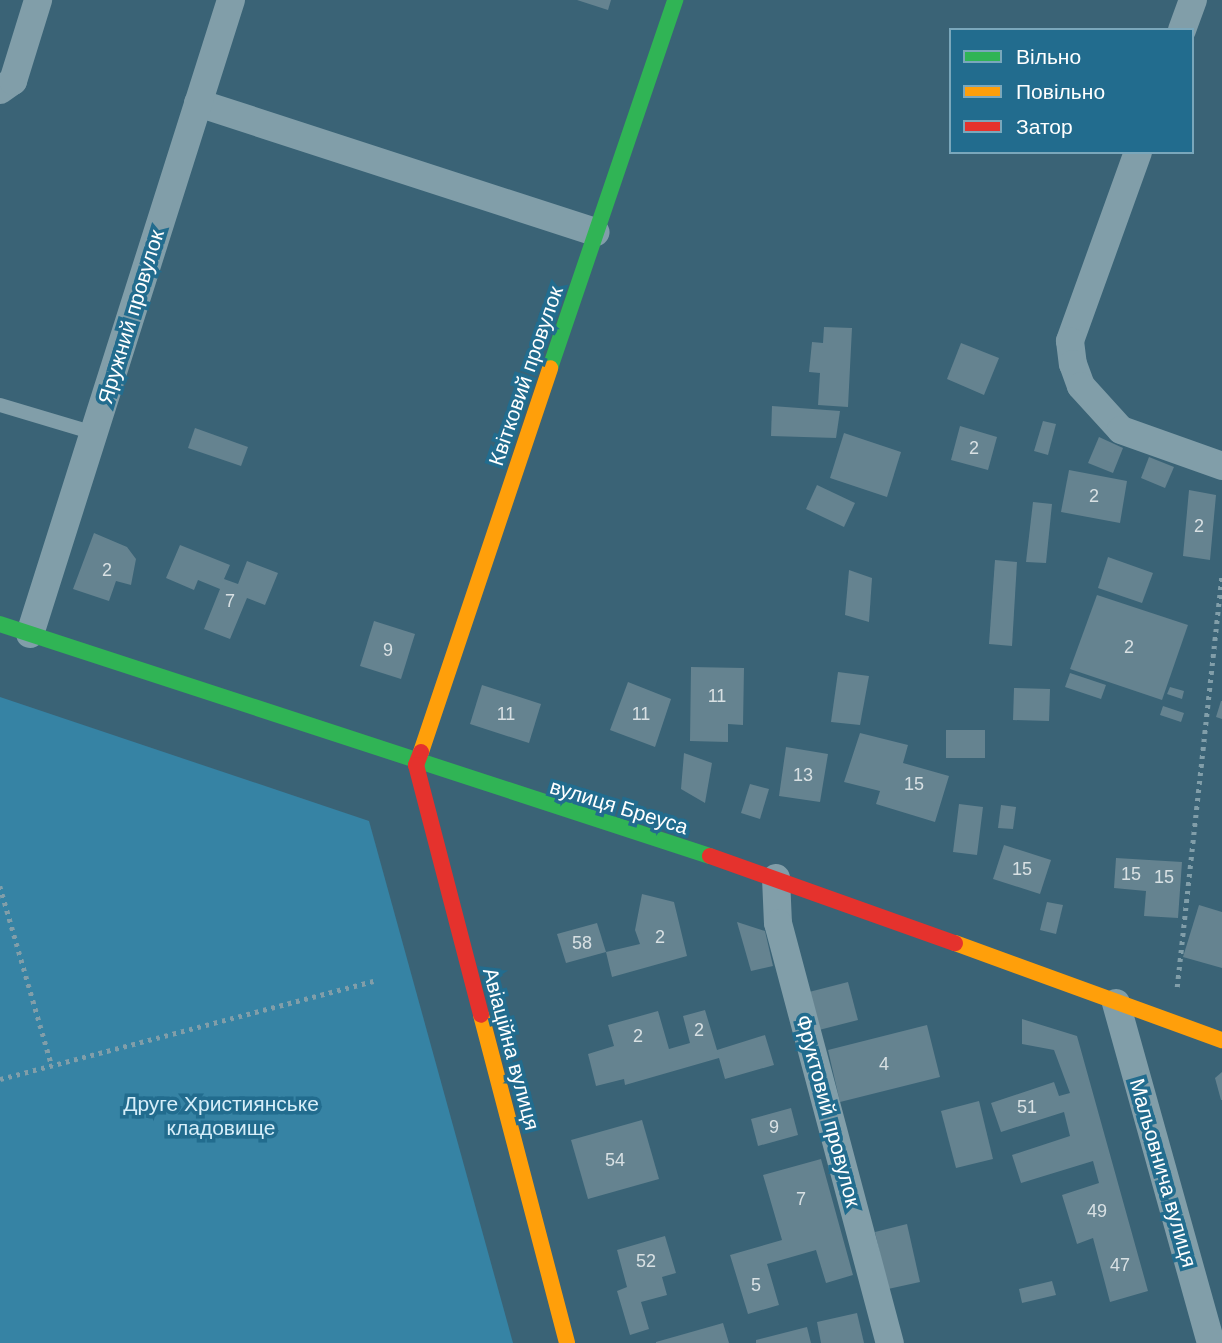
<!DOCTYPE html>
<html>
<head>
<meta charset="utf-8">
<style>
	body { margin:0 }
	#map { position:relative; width:1222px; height:1343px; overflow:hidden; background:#3a6376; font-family:Arial,sans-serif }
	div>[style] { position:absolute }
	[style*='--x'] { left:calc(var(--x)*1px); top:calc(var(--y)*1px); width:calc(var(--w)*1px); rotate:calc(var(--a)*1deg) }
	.green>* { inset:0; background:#3683a4 }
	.building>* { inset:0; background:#658390 }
	.path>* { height:4.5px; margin-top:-2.25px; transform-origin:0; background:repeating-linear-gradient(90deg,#819ea9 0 3.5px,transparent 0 8.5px) }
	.lane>* { height:14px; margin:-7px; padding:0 7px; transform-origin:7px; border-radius:7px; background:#819ea9 }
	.street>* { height:28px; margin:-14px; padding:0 14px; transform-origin:14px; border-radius:14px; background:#819ea9 }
	.fast>* { height:16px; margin:-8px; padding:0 8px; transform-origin:8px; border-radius:8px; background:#30b455 }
	.slow>* { height:16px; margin:-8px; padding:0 8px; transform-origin:8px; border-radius:8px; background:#ff9f0a }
	.jam>* { height:16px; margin:-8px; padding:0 8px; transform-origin:8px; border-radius:8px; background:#e5322d }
	span { translate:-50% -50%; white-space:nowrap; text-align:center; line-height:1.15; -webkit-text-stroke:7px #226c8e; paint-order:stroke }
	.number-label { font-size:18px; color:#d8e0e3 }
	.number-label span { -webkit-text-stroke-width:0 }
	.street-label { font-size:21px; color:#fff }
	.park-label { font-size:21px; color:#d6eef9 }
	.legend { position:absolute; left:949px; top:28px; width:245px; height:126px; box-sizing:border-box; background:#226c8e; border:2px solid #7aa7bb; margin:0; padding:9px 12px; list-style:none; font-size:21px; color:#fff }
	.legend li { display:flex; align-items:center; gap:14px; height:35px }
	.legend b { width:35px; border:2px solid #7aa7bb }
</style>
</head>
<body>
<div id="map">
	<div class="green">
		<div style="clip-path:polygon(0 697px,369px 821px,513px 1343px,0 1343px)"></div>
	</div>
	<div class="building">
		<div style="clip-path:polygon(577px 0,611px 0,608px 10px)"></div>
		<div style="clip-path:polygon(824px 327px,852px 328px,848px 407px,818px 405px,820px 373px,809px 372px,812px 342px,823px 343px)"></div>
		<div style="clip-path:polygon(961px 343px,999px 358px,984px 395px,947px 379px)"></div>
		<div style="clip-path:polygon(772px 406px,840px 411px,836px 438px,771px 436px)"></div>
		<div style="clip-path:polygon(1043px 421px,1056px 424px,1048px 455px,1034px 451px)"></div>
		<div style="clip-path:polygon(960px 426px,997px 437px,988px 470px,951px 460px)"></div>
		<div style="clip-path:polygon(195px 428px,248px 447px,241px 466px,188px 448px)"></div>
		<div style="clip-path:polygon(844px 433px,901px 452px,887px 497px,830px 478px)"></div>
		<div style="clip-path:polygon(1099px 437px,1123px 448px,1113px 473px,1088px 463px)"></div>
		<div style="clip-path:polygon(1149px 457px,1174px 467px,1165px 488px,1141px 478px)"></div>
		<div style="clip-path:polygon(1069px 470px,1127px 481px,1120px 523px,1061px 512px)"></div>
		<div style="clip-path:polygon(817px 485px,855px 503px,844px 527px,806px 509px)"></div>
		<div style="clip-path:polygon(1189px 490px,1216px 495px,1210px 560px,1183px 556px)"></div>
		<div style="clip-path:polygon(1033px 502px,1052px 504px,1046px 563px,1026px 562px)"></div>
		<div style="clip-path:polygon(94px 533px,127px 547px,136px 559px,131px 585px,116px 581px,109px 601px,73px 589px)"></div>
		<div style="clip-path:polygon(180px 545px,230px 565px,224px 579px,238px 584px,247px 561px,278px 573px,265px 605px,247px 598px,230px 639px,204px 629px,220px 589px,198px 580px,194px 590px,166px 578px)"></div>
		<div style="clip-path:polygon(1108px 557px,1153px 573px,1142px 603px,1098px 588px)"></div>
		<div style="clip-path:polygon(995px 560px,1017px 562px,1012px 646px,989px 644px)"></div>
		<div style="clip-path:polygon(849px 570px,872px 578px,869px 622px,845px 615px)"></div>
		<div style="clip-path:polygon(1097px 595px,1188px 625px,1162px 700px,1070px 669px)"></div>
		<div style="clip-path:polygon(374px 621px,415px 634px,401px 679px,360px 666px)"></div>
		<div style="clip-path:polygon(691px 667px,744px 668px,743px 725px,728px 724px,728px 742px,690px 741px)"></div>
		<div style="clip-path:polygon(838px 672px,869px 676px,860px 725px,831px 722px)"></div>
		<div style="clip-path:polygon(1070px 673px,1106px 685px,1101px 699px,1065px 687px)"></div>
		<div style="clip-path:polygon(628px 682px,671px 699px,655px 747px,610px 730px)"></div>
		<div style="clip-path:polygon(482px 685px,541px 704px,529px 743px,470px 724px)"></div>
		<div style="clip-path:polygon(1170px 687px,1184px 691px,1182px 699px,1167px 694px)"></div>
		<div style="clip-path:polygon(1014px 688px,1050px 689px,1049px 721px,1013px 720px)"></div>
		<div style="clip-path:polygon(1221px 701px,1222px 701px,1222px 719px,1216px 717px)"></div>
		<div style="clip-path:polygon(1163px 706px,1184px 713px,1181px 722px,1160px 715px)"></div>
		<div style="clip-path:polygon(946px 730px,985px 730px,985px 758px,946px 758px)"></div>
		<div style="clip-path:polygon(860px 733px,908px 745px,903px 763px,949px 776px,935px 822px,876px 804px,880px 791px,844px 782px)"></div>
		<div style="clip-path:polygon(786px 747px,828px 754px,820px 802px,779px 796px)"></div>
		<div style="clip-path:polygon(684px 753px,712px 763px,705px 803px,681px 789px)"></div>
		<div style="clip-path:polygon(750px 784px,769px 789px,760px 819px,741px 813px)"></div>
		<div style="clip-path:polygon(959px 804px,983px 807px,977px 855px,953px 852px)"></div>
		<div style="clip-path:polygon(1001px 805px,1016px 807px,1013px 829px,998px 828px)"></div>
		<div style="clip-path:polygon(1004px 845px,1051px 860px,1040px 894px,993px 879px)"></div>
		<div style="clip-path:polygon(1116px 858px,1182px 862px,1178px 918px,1144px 916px,1146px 891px,1114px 888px)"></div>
		<div style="clip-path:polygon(642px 894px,674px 902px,687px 956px,612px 977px,606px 952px,640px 944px,635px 930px)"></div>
		<div style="clip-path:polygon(1047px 902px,1063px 905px,1056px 934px,1040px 930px)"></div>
		<div style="clip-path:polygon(1199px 905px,1222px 912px,1222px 968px,1183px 957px)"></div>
		<div style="clip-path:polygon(737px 922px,765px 931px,773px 966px,751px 971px)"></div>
		<div style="clip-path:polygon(597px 923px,606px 952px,566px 963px,557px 934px)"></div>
		<div style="clip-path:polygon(848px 982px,858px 1020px,819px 1030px,809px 992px)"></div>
		<div style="clip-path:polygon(705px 1010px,717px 1050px,765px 1035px,774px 1065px,725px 1079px,719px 1058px,625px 1085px,624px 1079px,596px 1086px,588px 1054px,614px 1046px,608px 1025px,658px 1011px,669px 1049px,690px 1043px,683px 1016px)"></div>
		<div style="clip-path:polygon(1022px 1019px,1077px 1036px,1148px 1291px,1110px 1302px,1093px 1238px,1077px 1244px,1062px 1195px,1099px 1183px,1093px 1161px,1021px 1183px,1012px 1155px,1070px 1136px,1064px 1112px,1001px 1132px,991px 1103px,1054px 1082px,1059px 1096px,1070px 1093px,1054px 1050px,1022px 1044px)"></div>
		<div style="clip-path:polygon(927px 1025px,940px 1077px,840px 1102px,828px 1050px)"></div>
		<div style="clip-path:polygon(1222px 1072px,1222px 1100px,1221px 1100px,1215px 1078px)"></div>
		<div style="clip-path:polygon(979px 1101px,993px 1159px,956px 1168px,941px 1111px)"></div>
		<div style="clip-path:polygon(791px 1108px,798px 1135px,758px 1146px,751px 1119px)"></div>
		<div style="clip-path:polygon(642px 1120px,659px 1179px,588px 1199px,571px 1140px)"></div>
		<div style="clip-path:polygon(821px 1159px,853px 1275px,826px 1283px,816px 1250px,767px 1264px,779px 1305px,748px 1314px,730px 1255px,782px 1240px,763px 1175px)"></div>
		<div style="clip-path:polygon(907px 1224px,920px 1282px,888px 1289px,875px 1232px)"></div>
		<div style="clip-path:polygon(665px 1236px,676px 1273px,662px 1277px,667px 1295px,641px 1302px,649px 1329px,630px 1335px,617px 1291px,627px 1287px,617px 1250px)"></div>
		<div style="clip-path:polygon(1052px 1281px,1056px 1295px,1022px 1303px,1019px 1289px)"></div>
		<div style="clip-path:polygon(857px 1313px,864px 1343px,821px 1343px,817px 1322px)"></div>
		<div style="clip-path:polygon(723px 1323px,729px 1343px,656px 1343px,656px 1342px)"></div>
		<div style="clip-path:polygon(807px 1327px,811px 1343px,756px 1343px,756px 1340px)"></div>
	</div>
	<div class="path">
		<div style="--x:0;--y:886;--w:187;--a:73.9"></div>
		<div style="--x:1177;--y:987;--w:415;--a:-83.8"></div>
		<div style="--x:0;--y:1079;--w:386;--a:-14.7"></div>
	</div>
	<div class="lane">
		<div style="--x:0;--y:405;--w:98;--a:16.6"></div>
	</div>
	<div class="street">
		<div style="--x:1182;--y:30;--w:32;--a:-70"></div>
		<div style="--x:0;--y:90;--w:16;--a:-35"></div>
		<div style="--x:13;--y:81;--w:85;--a:-72.8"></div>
		<div style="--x:198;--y:103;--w:418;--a:18"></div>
		<div style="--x:1138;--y:152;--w:201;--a:109.8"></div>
		<div style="--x:1070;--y:341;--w:23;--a:83"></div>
		<div style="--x:1073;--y:364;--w:23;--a:70"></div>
		<div style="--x:1081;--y:386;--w:59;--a:47.7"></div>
		<div style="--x:1121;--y:430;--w:107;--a:19.6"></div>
		<div style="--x:30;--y:634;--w:665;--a:-72.41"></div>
		<div style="--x:776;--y:878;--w:45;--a:87.5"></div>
		<div style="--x:778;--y:923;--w:435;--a:75.1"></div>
		<div style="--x:1116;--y:1003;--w:353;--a:74.4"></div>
	</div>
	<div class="fast">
		<div style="--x:550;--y:368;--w:389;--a:-71.2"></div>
		<div style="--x:0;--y:624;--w:747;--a:18.1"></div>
	</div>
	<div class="slow">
		<div style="--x:421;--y:752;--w:405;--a:-71.4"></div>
		<div style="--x:955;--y:943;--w:284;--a:20"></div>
		<div style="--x:481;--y:1015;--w:339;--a:75.3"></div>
	</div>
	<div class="jam">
		<div style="--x:421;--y:752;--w:14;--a:111"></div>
		<div style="--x:416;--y:765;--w:258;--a:75.4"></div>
		<div style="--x:710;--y:856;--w:260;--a:19.6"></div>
	</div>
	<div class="number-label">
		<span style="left:974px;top:448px">2</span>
		<span style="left:1094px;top:496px">2</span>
		<span style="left:1199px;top:526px">2</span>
		<span style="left:107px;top:570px">2</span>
		<span style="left:230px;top:601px">7</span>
		<span style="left:1129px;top:647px">2</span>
		<span style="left:388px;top:650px">9</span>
		<span style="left:717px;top:696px">11</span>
		<span style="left:506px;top:714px">11</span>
		<span style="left:641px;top:714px">11</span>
		<span style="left:803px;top:775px">13</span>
		<span style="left:914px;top:784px">15</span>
		<span style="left:1022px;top:869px">15</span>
		<span style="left:1131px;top:874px">15</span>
		<span style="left:1164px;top:877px">15</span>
		<span style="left:660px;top:937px">2</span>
		<span style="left:582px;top:943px">58</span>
		<span style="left:699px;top:1030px">2</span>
		<span style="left:638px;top:1036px">2</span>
		<span style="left:884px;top:1064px">4</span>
		<span style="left:1027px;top:1107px">51</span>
		<span style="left:774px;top:1127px">9</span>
		<span style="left:615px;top:1160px">54</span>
		<span style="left:801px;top:1199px">7</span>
		<span style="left:1097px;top:1211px">49</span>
		<span style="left:646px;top:1261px">52</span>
		<span style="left:1120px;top:1265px">47</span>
		<span style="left:756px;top:1285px">5</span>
	</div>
	<div class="street-label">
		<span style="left:131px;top:317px;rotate:-73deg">Яружний провулок</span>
		<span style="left:526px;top:376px;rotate:-71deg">Квітковий провулок</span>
		<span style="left:619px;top:807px;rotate:17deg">вулиця Бреуса</span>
		<span style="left:511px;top:1049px;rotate:75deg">Авіаційна вулиця</span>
		<span style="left:828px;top:1111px;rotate:75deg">Фруктовий провулок</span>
		<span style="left:1163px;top:1173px;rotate:74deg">Мальовнича вулиця</span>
	</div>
	<div class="park-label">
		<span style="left:221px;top:1116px">Друге Християнське<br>кладовище</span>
	</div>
	<ul class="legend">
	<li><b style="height:9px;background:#30b455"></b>Вільно</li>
	<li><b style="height:9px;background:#ff9f0a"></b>Повільно</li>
	<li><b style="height:9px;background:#e5322d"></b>Затор</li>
	</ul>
</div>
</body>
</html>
